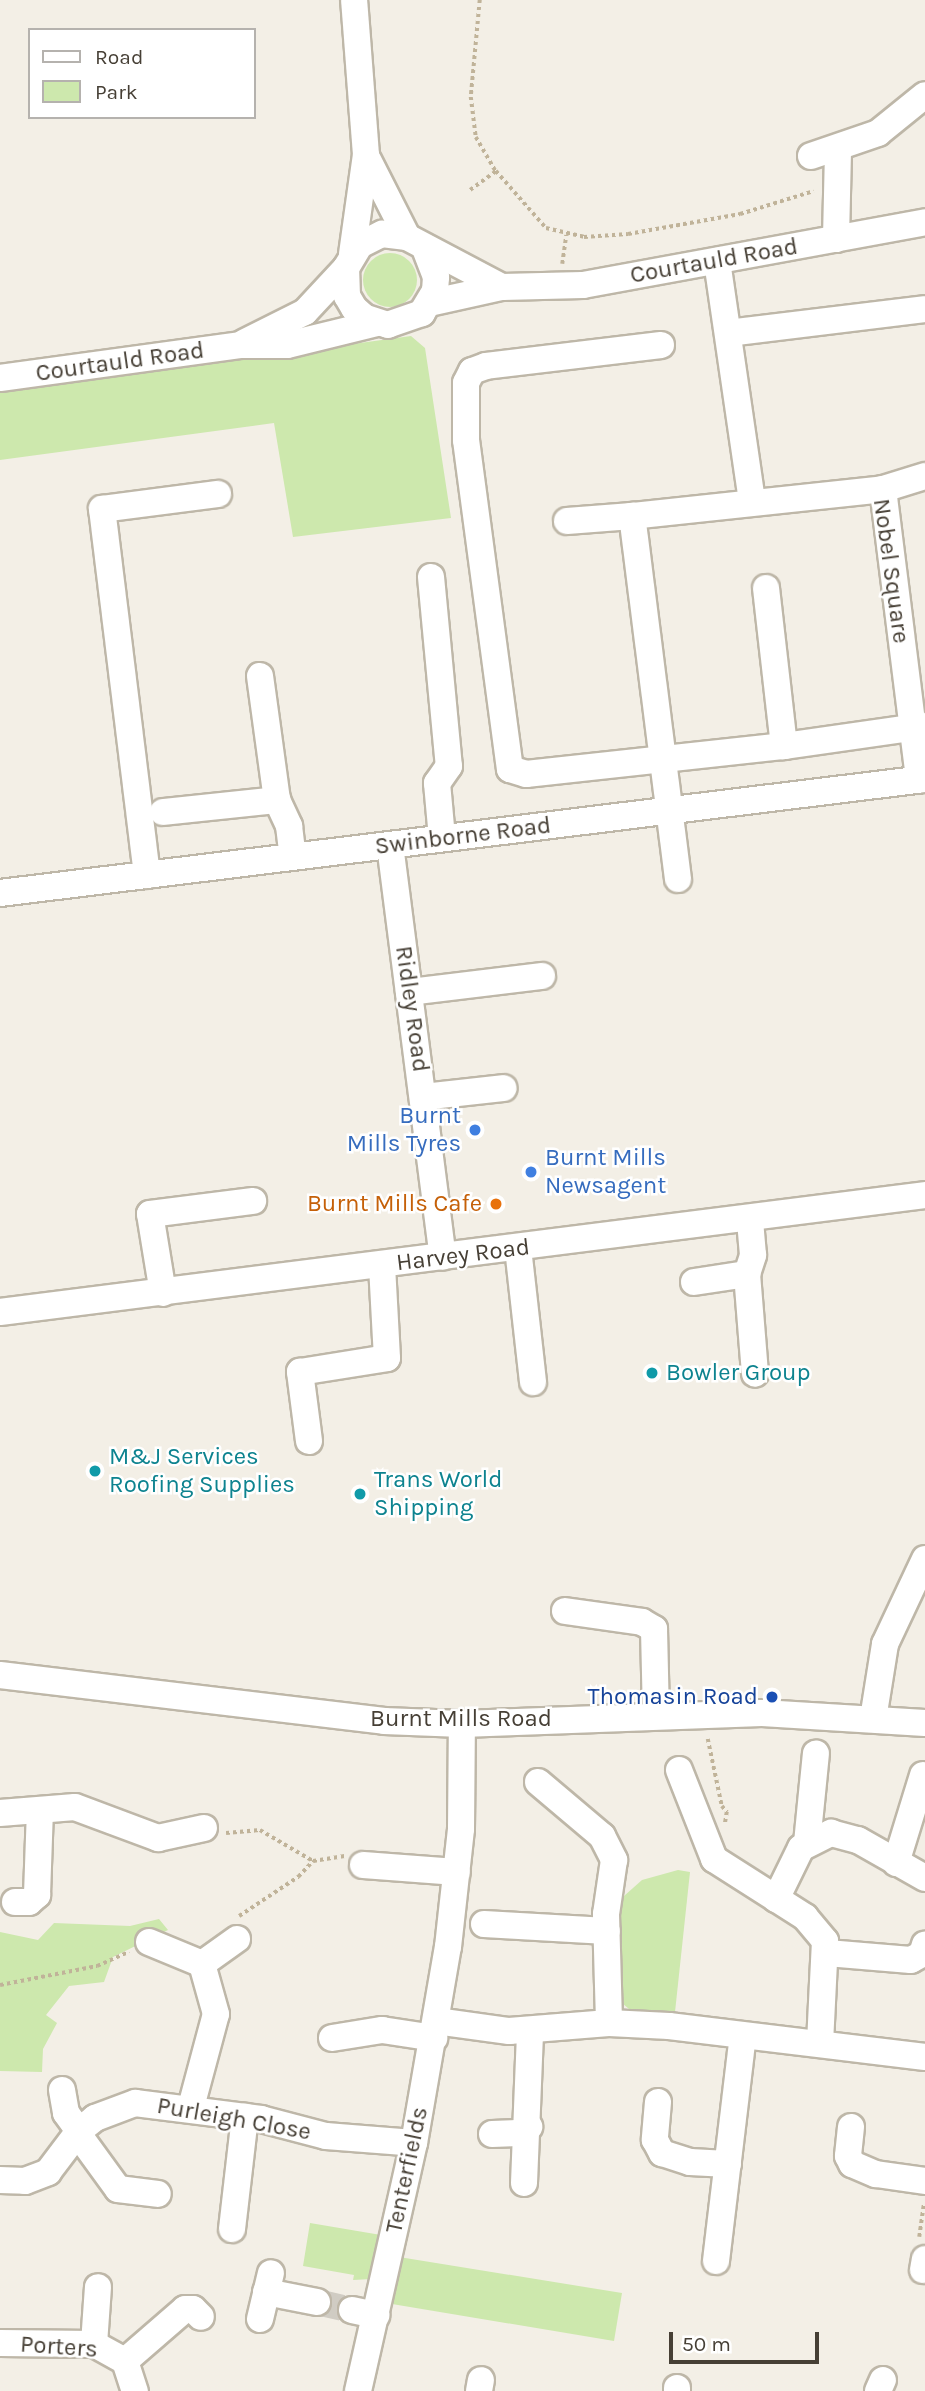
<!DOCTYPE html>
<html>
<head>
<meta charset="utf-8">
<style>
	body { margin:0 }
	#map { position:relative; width:925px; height:2391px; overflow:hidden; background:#f3efe6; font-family:Karla,sans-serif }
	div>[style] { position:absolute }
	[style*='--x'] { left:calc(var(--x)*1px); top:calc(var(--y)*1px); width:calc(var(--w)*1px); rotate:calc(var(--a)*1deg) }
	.green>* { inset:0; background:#cde8ad }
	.round { border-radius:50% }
	.minor-tunnel>* { height:26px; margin-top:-13px; transform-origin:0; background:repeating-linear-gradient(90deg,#d0ccc3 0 26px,transparent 0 39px) }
	.path>* { height:3.5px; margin-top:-1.75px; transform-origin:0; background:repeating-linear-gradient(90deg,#c0b399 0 3.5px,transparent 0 7px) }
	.roads { filter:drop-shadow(2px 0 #beb7a8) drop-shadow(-2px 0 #beb7a8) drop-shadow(0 2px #beb7a8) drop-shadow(0 -2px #beb7a8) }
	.minor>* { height:26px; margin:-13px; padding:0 13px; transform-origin:13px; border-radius:13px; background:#fff }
	.dots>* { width:19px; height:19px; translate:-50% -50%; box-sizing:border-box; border:4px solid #fff; border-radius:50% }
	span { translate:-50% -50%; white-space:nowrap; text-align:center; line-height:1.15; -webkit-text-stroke:5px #fff; paint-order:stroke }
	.street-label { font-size:24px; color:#463f35 }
	.shop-label { font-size:24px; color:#366cbe }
	.right { translate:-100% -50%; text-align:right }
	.left { translate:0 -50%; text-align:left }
	.food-label { font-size:24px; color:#c56008 }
	.culture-label { font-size:24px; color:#0d838f }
	.transit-label { font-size:24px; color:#164399 }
	.legend { position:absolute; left:28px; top:28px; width:228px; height:91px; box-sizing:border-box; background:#fff; border:2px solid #b5b2ae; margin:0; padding:9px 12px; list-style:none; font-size:21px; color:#463f35 }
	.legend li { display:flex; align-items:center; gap:14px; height:35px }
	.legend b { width:35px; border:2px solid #b5b2ae }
	.scale { position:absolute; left:669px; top:2332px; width:150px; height:32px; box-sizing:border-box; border:4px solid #463f35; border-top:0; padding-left:9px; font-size:21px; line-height:24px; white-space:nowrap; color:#463f35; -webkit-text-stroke:5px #fff; paint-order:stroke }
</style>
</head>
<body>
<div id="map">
	<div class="green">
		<div class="round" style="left:363px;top:253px;width:54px;height:54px"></div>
		<div style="clip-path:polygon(411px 336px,425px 348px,451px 518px,293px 537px,274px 423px,0 460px,0 392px)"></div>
		<div style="clip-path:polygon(678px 1870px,690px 1872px,675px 2012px,629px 2009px,622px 2003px,619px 1914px,624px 1896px,642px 1880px)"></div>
		<div style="clip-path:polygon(159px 1919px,168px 1930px,113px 1957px,104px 1982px,69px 1986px,46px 2015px,57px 2023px,43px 2049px,42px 2072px,0 2071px,0 1932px,38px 1940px,54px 1923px,130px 1926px)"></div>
		<div style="clip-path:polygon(310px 2223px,381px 2235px,371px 2279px,353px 2280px,354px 2275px,303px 2266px)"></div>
		<div style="clip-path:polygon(399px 2257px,622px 2293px,614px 2341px,392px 2304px)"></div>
	</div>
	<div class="minor-tunnel">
		<div style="--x:317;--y:2302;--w:36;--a:13"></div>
	</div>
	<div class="path">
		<div style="--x:480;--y:0;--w:97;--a:95.3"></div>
		<div style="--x:471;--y:97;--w:40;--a:82.9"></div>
		<div style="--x:476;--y:137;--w:39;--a:60"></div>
		<div style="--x:496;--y:171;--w:76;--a:48.7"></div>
		<div style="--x:546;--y:228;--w:39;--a:13"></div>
		<div style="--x:584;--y:237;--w:44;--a:-3.9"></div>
		<div style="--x:628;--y:234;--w:114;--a:-10.1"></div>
		<div style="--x:740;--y:214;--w:77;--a:-17.3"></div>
		<div style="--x:470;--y:190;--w:32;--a:-36"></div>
		<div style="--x:562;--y:264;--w:29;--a:-82"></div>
		<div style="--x:708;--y:1739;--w:68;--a:78.2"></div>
		<div style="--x:722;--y:1806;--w:8;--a:50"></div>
		<div style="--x:727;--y:1812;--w:12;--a:99"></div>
		<div style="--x:226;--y:1833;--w:34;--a:-5"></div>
		<div style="--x:260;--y:1830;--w:61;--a:30.3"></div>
		<div style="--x:239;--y:1916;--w:71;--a:-33.5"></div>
		<div style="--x:298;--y:1877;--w:22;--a:-47"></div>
		<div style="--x:313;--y:1861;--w:32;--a:-9"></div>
		<div style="--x:0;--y:1985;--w:99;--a:-11.1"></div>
		<div style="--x:97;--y:1966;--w:35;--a:-24"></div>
		<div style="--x:919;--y:2237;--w:34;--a:-82"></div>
	</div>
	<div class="roads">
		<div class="minor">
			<div style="--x:811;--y:156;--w:71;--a:-18.9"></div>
			<div style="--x:878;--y:133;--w:60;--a:-39"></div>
			<div style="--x:368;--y:160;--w:86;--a:63.1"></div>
			<div style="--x:836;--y:239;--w:89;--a:-88.7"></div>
			<div style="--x:426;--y:251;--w:28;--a:69"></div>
			<div style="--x:436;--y:277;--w:14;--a:94"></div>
			<div style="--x:435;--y:291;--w:26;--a:121"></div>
			<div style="--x:422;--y:313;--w:36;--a:161"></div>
			<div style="--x:388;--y:325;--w:25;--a:-162"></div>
			<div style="--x:364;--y:317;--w:13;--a:-138"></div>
			<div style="--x:354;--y:308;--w:14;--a:-120"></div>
			<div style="--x:347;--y:296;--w:28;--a:-92"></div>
			<div style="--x:346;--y:268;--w:27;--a:-59"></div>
			<div style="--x:360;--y:245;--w:25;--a:-27"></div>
			<div style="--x:382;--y:234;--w:25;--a:7"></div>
			<div style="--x:407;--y:237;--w:107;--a:27.8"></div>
			<div style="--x:352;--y:254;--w:100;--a:-82"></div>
			<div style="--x:366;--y:155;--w:155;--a:-94.4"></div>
			<div style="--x:717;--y:261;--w:243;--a:81.7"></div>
			<div style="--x:429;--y:303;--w:75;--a:-12.4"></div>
			<div style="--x:502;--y:287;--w:81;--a:-1.4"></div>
			<div style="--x:583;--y:285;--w:348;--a:-10.4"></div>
			<div style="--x:728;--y:333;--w:198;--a:-6.9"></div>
			<div style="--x:245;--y:342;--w:67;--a:-26.6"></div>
			<div style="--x:305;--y:312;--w:60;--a:-47"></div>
			<div style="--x:661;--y:345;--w:176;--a:173.2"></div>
			<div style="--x:486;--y:366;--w:15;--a:160"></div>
			<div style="--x:472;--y:371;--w:13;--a:117"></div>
			<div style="--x:466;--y:383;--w:57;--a:90"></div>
			<div style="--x:466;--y:440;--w:332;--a:82.4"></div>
			<div style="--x:510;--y:769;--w:17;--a:17"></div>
			<div style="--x:526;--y:774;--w:260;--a:-6.2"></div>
			<div style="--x:784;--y:746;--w:159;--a:-96.5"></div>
			<div style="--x:0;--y:378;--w:242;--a:-7.8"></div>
			<div style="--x:240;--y:345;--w:47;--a:0"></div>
			<div style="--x:287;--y:345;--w:93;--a:-13.7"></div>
			<div style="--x:883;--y:489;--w:44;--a:-17.2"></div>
			<div style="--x:567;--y:521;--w:65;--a:-4.4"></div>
			<div style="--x:431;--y:577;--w:190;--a:84.6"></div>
			<div style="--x:449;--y:766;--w:21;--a:125"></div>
			<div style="--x:437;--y:783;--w:55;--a:84.8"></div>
			<div style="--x:260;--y:676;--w:125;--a:82.2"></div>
			<div style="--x:277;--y:800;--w:29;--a:65"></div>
			<div style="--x:289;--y:826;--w:31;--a:83"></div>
			<div style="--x:784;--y:746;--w:142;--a:-8.1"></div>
			<div style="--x:163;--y:812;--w:115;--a:-6"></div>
			<div style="--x:390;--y:845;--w:415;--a:82.7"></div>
			<div style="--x:147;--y:875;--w:369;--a:-97"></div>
			<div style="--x:102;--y:509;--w:117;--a:-7.4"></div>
			<div style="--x:678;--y:879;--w:366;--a:-97.2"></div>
			<div style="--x:632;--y:516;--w:252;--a:-6.1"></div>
			<div style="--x:883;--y:489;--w:293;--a:82.9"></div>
			<div style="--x:0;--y:893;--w:932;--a:-7.03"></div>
			<div style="--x:409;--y:992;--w:134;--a:-6.9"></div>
			<div style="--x:423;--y:1097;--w:81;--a:-6.3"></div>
			<div style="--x:518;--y:1248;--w:135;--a:83.6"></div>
			<div style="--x:747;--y:1274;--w:100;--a:85.4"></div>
			<div style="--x:694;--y:1282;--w:54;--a:-8.6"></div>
			<div style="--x:747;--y:1274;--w:20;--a:-72"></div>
			<div style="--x:753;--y:1255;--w:36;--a:-95"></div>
			<div style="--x:163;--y:1293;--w:80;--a:-99.3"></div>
			<div style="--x:150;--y:1214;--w:104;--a:-7.2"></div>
			<div style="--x:0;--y:1312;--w:932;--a:-7.21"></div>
			<div style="--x:309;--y:1441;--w:70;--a:-97.4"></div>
			<div style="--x:300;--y:1372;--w:88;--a:-9.1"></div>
			<div style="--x:387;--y:1358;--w:93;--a:-93.1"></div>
			<div style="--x:565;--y:1611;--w:78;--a:8.1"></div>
			<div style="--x:642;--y:1622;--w:14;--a:30"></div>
			<div style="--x:654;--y:1629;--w:87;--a:88.7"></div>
			<div style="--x:0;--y:1675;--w:387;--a:6.8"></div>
			<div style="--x:384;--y:1721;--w:78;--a:2.2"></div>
			<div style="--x:462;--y:1724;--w:300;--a:-2.1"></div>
			<div style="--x:762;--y:1713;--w:163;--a:3.5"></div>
			<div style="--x:873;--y:1719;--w:76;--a:-80.9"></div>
			<div style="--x:885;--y:1644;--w:94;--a:-64.8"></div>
			<div style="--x:679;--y:1770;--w:96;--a:68.5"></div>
			<div style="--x:714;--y:1859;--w:108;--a:32.5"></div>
			<div style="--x:805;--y:1917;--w:31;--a:50"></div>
			<div style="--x:825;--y:1941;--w:101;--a:92.8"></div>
			<div style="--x:538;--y:1782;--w:84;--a:40.2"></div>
			<div style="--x:602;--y:1836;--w:27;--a:63"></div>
			<div style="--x:614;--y:1860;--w:55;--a:98.4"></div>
			<div style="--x:606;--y:1914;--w:109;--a:88.4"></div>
			<div style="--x:0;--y:1813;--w:75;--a:-4.6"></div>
			<div style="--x:75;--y:1807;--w:89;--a:20.5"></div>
			<div style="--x:158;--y:1838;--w:47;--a:-12.3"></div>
			<div style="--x:807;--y:1843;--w:90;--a:-84.3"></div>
			<div style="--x:896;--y:1863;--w:92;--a:-72.9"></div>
			<div style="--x:363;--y:1865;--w:94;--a:4.3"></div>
			<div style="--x:776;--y:1899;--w:57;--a:-63.9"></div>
			<div style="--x:801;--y:1848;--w:34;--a:-27"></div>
			<div style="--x:831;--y:1833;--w:28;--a:15"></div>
			<div style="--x:858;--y:1840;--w:77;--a:29.6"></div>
			<div style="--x:15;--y:1902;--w:14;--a:0"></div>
			<div style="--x:29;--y:1902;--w:11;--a:-41"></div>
			<div style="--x:37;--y:1895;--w:84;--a:-88"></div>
			<div style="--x:484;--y:1924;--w:123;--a:3.3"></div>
			<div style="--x:149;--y:1942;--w:57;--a:22.5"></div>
			<div style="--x:827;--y:1953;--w:84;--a:4.8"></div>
			<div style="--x:911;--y:1960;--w:13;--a:-29"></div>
			<div style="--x:922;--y:1954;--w:10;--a:-73"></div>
			<div style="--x:202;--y:1964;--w:43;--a:-35.5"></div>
			<div style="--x:436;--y:2021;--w:74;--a:7.8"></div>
			<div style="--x:509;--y:2031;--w:100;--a:-4.6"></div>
			<div style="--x:609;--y:2023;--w:60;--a:2.9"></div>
			<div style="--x:669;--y:2026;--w:258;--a:6.9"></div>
			<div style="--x:332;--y:2038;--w:51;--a:-9.1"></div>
			<div style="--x:382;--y:2030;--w:53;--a:8.7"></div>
			<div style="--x:62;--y:2090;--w:23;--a:80"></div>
			<div style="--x:66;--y:2113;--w:22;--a:54"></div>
			<div style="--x:658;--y:2102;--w:38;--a:95"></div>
			<div style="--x:655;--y:2140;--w:15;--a:62"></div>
			<div style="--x:662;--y:2153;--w:29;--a:18"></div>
			<div style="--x:690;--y:2162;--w:38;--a:3"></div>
			<div style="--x:191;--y:2107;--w:96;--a:-75"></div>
			<div style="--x:216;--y:2014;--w:52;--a:-105.6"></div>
			<div style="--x:851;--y:2127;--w:29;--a:96"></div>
			<div style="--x:848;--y:2156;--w:9;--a:63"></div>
			<div style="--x:852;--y:2164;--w:26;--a:23"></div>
			<div style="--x:876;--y:2174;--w:49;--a:8.1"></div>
			<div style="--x:78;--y:2134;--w:68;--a:54"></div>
			<div style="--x:118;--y:2189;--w:40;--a:7.1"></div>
			<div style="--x:492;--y:2134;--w:26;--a:-2"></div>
			<div style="--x:518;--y:2133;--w:13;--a:-29"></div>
			<div style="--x:0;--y:2180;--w:25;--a:2"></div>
			<div style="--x:25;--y:2181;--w:25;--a:-21"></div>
			<div style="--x:48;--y:2172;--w:51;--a:-52.9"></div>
			<div style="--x:79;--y:2131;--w:21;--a:-39"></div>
			<div style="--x:95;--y:2118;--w:43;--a:-20.6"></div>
			<div style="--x:135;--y:2103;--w:127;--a:7.2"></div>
			<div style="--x:261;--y:2119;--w:67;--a:14.7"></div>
			<div style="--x:326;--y:2136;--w:88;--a:4.5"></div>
			<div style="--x:524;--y:2183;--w:152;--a:-87.7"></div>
			<div style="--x:232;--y:2229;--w:113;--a:-83.4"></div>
			<div style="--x:716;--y:2261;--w:227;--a:-83.2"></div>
			<div style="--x:923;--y:2270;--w:11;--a:-80"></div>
			<div style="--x:266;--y:2292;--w:52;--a:11.1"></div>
			<div style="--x:352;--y:2310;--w:25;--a:12"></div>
			<div style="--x:260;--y:2319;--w:47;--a:-76.6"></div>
			<div style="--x:0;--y:2343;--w:94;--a:0.6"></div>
			<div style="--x:94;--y:2344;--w:35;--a:29"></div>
			<div style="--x:125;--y:2361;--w:32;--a:72"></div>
			<div style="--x:94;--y:2344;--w:57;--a:-86"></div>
			<div style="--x:125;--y:2361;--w:79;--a:-40.9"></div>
			<div style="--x:185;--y:2309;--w:8;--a:0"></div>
			<div style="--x:193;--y:2309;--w:11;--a:45"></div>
			<div style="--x:358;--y:2391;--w:254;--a:-77.3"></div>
			<div style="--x:414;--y:2143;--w:199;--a:-80.2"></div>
			<div style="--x:448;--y:1947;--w:119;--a:-83.7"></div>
			<div style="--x:461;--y:1829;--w:105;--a:-89.5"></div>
			<div style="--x:479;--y:2391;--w:11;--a:-80"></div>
			<div style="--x:677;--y:2391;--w:3;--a:-90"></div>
			<div style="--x:878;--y:2391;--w:12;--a:-66"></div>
		</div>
	</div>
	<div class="dots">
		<div style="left:475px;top:1130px;background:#3f7fe0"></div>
		<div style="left:531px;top:1172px;background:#3f7fe0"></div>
		<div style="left:496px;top:1204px;background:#e8710a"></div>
		<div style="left:652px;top:1373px;background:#0f9aa8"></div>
		<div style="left:95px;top:1471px;background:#0f9aa8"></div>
		<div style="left:360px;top:1494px;background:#0f9aa8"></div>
		<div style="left:772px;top:1697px;background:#1a4fb4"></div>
	</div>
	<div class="street-label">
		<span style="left:714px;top:261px;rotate:-10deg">Courtauld Road</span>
		<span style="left:120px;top:362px;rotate:-8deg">Courtauld Road</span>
		<span style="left:891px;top:571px;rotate:82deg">Nobel Square</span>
		<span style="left:463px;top:836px;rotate:-7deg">Swinborne Road</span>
		<span style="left:412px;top:1009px;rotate:82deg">Ridley Road</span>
		<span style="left:463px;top:1255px;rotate:-7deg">Harvey Road</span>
		<span style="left:461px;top:1719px">Burnt Mills Road</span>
		<span style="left:234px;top:2119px;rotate:10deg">Purleigh Close</span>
		<span style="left:407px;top:2170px;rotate:-78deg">Tenterfields</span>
		<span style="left:59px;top:2347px;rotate:4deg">Porters</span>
	</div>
	<div class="shop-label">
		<span class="right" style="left:461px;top:1130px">Burnt<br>Mills Tyres</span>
		<span class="left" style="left:545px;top:1172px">Burnt Mills<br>Newsagent</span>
	</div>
	<div class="food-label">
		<span class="right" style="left:482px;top:1204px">Burnt Mills Cafe</span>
	</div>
	<div class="culture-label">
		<span class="left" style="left:666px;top:1373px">Bowler Group</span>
		<span class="left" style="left:109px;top:1471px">M&amp;J Services<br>Roofing Supplies</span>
		<span class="left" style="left:374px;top:1494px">Trans World<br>Shipping</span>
	</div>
	<div class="transit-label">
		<span class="right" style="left:758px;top:1697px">Thomasin Road</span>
	</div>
	<ul class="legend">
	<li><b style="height:9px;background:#fff"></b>Road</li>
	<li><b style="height:19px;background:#cde8ad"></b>Park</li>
	</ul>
	<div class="scale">50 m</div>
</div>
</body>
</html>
